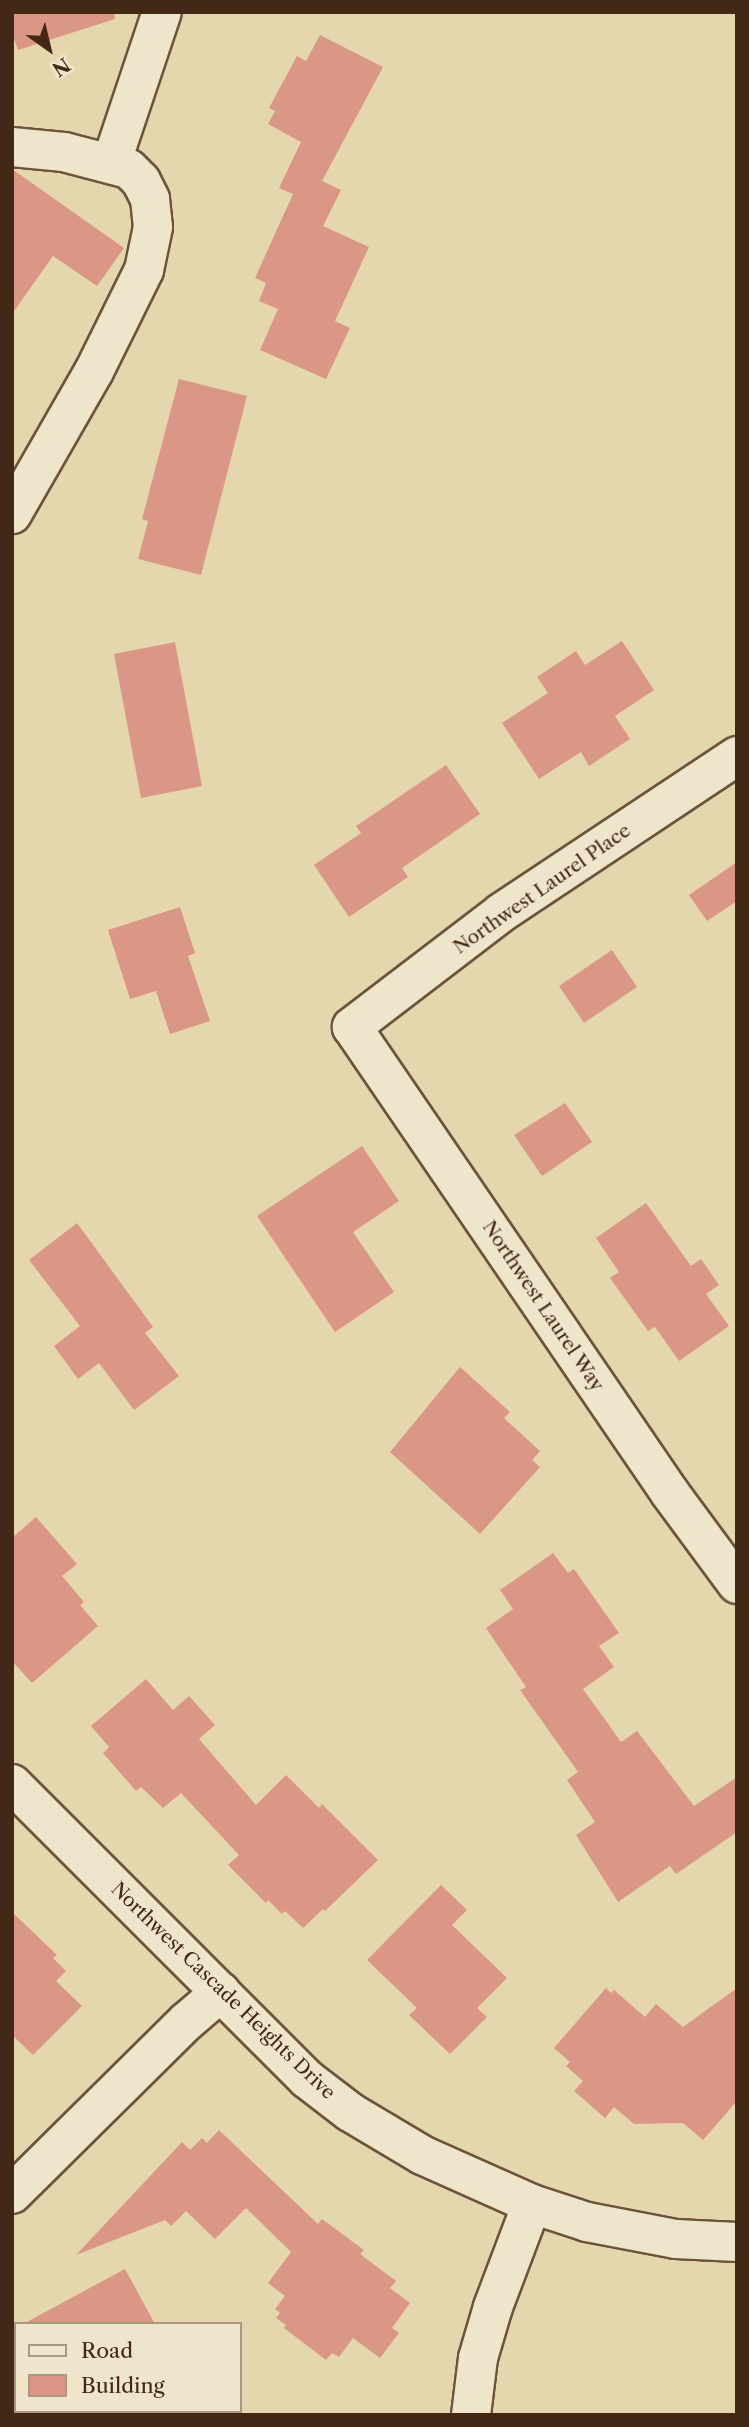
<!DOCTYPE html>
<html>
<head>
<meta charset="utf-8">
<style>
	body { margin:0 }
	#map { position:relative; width:749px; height:2427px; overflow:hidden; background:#e5d7ad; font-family:"Libre Caslon Text",serif }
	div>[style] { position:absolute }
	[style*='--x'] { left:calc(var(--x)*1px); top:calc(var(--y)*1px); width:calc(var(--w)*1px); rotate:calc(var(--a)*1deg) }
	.building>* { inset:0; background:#da9786 }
	.roads { filter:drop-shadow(2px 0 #6c543c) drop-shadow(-2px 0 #6c543c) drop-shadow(0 2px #6c543c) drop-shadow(0 -2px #6c543c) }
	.minor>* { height:38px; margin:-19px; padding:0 19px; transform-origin:19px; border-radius:19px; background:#eee5ca }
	span { translate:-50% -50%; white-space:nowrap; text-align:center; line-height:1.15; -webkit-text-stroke:6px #eee5ca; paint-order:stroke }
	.street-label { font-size:19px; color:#442816 }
	.frame { position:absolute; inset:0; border:14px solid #442816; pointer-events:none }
	.legend { position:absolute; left:14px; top:2322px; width:228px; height:91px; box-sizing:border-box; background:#eee5ca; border:2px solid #aa9982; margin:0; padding:9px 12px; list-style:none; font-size:21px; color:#442816 }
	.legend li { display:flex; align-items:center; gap:14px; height:35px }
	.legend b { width:35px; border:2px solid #aa9982 }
	.north { position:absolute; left:14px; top:14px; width:70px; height:70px; -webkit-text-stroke:5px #eee5ca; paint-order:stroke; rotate:146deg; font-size:19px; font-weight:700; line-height:28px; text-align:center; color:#442816 }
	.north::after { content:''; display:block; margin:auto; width:24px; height:32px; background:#442816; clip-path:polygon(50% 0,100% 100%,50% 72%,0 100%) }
</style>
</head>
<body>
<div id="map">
	<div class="building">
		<div style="clip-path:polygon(12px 12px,114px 12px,115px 19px,18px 50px,12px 33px)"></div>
		<div style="clip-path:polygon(320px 35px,383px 67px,322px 181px,341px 190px,323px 226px,369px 247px,335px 321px,350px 328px,326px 379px,260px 350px,278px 309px,259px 301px,266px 283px,255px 278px,293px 194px,279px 188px,301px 142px,268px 124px,275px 111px,269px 108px,297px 56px,306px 61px)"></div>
		<div style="clip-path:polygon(12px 169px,124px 248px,97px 286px,53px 256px,12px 314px)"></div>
		<div style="clip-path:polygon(179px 379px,247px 396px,201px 575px,138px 559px,148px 521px,142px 519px)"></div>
		<div style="clip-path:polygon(622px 641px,654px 690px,615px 716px,630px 739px,589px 766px,581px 752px,539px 779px,502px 723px,548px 693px,537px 677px,576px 651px,585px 665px)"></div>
		<div style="clip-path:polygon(175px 642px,202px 786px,141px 798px,114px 654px)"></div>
		<div style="clip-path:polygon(446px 765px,480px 814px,402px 868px,408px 877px,349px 917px,314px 865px,361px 833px,356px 826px)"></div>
		<div style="clip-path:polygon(737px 862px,737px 901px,707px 921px,689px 895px)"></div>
		<div style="clip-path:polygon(180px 907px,195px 953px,188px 956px,210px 1021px,170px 1034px,156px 991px,130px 999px,108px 930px)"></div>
		<div style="clip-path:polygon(612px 950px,637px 987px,584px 1023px,559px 986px)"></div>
		<div style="clip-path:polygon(565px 1103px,592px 1142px,542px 1176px,514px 1135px)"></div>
		<div style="clip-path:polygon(362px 1146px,399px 1201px,353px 1232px,394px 1292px,335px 1332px,257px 1216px)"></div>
		<div style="clip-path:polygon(646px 1203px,691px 1266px,701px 1259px,719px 1285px,706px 1294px,729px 1326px,679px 1361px,655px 1327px,648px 1331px,610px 1278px,619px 1272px,596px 1238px)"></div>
		<div style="clip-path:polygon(77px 1223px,153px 1327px,145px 1333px,179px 1376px,134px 1410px,99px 1363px,78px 1379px,54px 1346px,80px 1326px,29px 1260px)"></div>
		<div style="clip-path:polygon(460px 1367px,510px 1412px,504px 1418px,540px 1451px,532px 1460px,540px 1467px,480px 1534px,390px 1452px)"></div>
		<div style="clip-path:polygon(36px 1517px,77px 1564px,62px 1576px,84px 1602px,80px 1605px,98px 1626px,32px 1683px,12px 1661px,12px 1538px)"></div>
		<div style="clip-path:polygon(553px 1553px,568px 1573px,574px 1569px,619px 1633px,599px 1646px,614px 1667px,583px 1689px,621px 1742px,637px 1731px,694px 1806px,737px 1777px,737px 1832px,676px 1874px,670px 1866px,618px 1902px,576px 1835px,595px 1822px,567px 1780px,578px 1772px,520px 1690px,526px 1687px,486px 1628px,513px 1609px,500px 1590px)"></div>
		<div style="clip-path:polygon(146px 1679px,173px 1710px,189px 1696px,215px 1725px,199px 1739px,256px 1805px,286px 1775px,319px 1808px,322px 1804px,378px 1860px,325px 1911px,323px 1909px,303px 1928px,285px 1911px,282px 1914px,268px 1900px,266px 1903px,228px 1865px,239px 1855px,181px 1793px,163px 1808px,141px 1787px,136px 1791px,103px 1753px,109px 1747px,91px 1726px)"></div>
		<div style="clip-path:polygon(441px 1885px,467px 1910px,452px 1925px,507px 1978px,477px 2008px,487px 2017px,450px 2054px,409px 2015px,417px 2008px,367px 1960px)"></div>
		<div style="clip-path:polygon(12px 1912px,57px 1955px,53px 1958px,66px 1971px,56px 1981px,82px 2006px,33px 2055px,12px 2035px)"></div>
		<div style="clip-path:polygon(606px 1988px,611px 1993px,614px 1990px,645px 2017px,656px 2004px,683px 2027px,737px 1988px,737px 2101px,703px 2140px,683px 2123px,634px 2124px,614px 2107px,605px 2118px,574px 2091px,583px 2081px,566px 2066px,570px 2062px,554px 2048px)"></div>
		<div style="clip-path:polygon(219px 2130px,318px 2224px,322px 2219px,364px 2250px,360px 2254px,396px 2281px,390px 2288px,410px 2303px,392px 2328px,399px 2333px,380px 2358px,353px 2338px,339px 2357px,332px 2353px,326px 2360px,284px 2328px,286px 2325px,276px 2318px,280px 2313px,275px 2309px,285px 2296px,268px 2283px,291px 2252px,246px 2208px,215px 2239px,186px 2211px,171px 2226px,165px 2220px,76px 2255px,182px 2142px,190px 2150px,202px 2138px,207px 2143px)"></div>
		<div style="clip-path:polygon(125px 2269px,155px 2324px,23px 2324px)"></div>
	</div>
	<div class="roads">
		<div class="minor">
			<div style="--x:12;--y:147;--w:52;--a:5.5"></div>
			<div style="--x:64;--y:152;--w:67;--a:14.7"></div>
			<div style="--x:129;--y:169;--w:17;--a:45"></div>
			<div style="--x:141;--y:181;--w:20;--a:63"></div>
			<div style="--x:150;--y:199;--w:28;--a:84"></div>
			<div style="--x:153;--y:227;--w:44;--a:101.8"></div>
			<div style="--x:144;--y:270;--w:113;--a:116.3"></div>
			<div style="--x:94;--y:371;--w:165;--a:119.8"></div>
			<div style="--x:111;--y:164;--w:160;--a:-71.5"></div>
			<div style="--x:737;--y:756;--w:283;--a:146.4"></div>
			<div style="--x:501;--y:913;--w:188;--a:142.6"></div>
			<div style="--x:352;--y:1027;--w:564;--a:55.69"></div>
			<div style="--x:670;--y:1493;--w:113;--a:53.6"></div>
			<div style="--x:12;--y:1784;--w:417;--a:45"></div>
			<div style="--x:307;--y:2079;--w:54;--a:37.5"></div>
			<div style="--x:350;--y:2112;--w:84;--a:30.8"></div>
			<div style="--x:422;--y:2155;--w:120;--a:24"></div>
			<div style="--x:532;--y:2204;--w:58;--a:18.1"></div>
			<div style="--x:587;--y:2222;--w:91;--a:10.8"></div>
			<div style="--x:676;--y:2239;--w:61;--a:2.8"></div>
			<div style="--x:12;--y:2194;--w:245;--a:-44.7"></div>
			<div style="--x:186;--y:2022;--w:46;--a:-40.6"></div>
			<div style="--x:471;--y:2415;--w:57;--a:-83"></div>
			<div style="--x:478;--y:2358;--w:53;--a:-73.6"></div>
			<div style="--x:493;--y:2307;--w:110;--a:-69.3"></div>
		</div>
	</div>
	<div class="street-label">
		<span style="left:542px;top:889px;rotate:-35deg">Northwest Laurel Place</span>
		<span style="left:543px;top:1306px;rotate:56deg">Northwest Laurel Way</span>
		<span style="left:223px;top:1991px;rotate:44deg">Northwest Cascade Heights Drive</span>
	</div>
	<div class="frame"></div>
	<ul class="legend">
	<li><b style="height:9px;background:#eee5ca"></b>Road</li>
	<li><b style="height:19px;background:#da9786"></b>Building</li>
	</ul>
	<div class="north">N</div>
</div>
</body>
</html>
